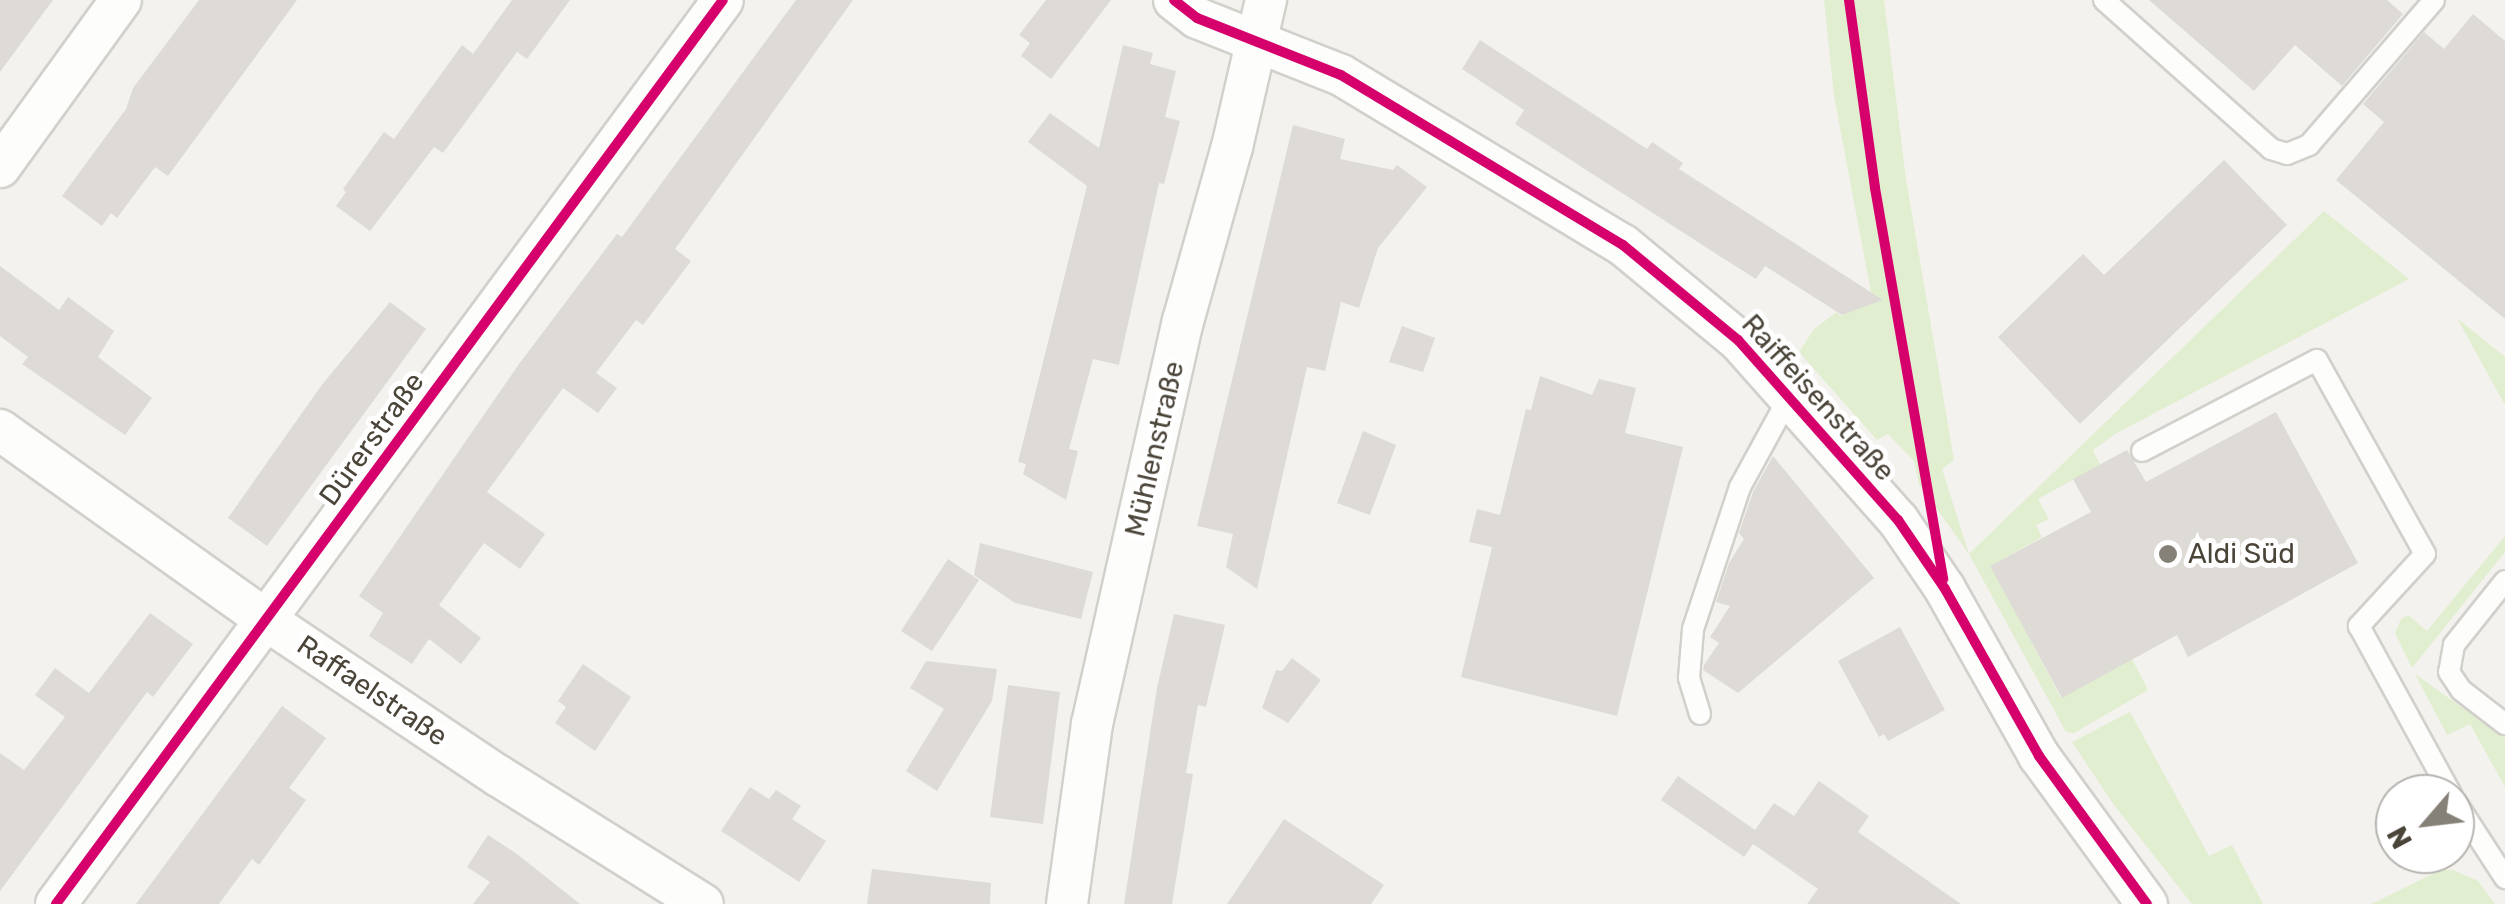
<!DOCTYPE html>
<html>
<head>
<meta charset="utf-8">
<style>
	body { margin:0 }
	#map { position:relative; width:2505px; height:904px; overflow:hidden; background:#f4f2ee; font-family:Rubik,sans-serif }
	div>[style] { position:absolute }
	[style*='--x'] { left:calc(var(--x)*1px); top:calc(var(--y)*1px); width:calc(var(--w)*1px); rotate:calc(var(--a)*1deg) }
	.green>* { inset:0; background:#e1eecf }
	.building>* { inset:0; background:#dedbd6 }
	.roads { filter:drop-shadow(2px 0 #d2d0cb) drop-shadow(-2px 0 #d2d0cb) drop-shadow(0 2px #d2d0cb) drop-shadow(0 -2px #d2d0cb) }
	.service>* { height:20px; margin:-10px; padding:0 10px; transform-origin:10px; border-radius:10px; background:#fdfdfc }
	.minor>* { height:40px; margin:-20px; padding:0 20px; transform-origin:20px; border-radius:20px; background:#fdfdfc }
	.cycleway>* { height:10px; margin:-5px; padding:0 5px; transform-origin:5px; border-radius:5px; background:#d6006c }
	.dots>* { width:28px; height:28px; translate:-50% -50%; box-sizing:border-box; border:5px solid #fff; border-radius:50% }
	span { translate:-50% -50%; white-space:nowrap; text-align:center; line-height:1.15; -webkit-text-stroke:10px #fff; paint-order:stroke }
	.street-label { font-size:28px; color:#4b4439 }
	.poi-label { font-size:28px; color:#4b4439 }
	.left { translate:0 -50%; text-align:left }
	.north { position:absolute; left:2375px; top:774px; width:100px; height:100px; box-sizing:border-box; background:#fff; border:2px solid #b7b4b0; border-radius:50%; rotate:242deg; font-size:28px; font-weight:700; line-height:40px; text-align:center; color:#4b4439 }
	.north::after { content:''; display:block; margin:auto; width:35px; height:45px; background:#868178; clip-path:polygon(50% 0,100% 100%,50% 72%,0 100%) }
</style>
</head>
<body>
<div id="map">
	<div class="green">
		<div style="clip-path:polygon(1824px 0,1884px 0,1906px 179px,1954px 460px,1942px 469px,1969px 554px,2324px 211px,2409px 279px,2115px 434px,2093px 450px,2100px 465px,2038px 499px,2049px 519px,2036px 525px,2042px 537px,1991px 566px,2061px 698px,2132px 659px,2148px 690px,2074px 733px,2066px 732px,1969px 554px,1919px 484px,1914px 461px,1888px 434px,1877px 440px,1799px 352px,1814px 329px,1837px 312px,1840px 316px,1873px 303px,1834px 96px)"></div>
		<div style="clip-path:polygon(2457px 318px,2505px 357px,2505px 405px)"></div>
		<div style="clip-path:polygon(2505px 536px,2505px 552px,2412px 668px,2395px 633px,2401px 619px,2408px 615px,2427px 631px)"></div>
		<div style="clip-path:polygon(2415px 674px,2505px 738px,2505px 787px,2470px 724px,2447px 735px)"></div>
		<div style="clip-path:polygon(2130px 712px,2209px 856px,2232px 845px,2263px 904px,2192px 904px,2114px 805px,2072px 742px)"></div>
		<div style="clip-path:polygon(2441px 870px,2453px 870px,2478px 881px,2495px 904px,2371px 904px)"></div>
	</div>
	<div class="building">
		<div style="clip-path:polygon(0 0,53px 0,0 72px)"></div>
		<div style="clip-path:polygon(199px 0,297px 0,168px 176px,155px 167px,117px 218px,111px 213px,102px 226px,62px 196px,126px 109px,133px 88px)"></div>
		<div style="clip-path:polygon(512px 0,570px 0,527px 59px,517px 52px,443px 153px,434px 147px,370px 231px,336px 206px,346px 192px,343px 189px,384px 132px,394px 139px,462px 45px,473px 54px)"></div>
		<div style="clip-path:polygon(796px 0,853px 0,675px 249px,691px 261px,643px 325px,636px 320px,596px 373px,617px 388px,598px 413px,563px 388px,487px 492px,545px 534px,520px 569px,484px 543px,439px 605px,481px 638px,461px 664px,429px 639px,412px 664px,369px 636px,383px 613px,359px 596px,519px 364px,617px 234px,622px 237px)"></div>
		<div style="clip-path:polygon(1046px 0,1111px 0,1051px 79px,1021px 56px,1030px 43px,1019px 35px)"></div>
		<div style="clip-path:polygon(2149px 0,2387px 0,2403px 14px,2342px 86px,2295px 45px,2254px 91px)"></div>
		<div style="clip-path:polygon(2473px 14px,2505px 41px,2505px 319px,2336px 180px,2384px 122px,2363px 104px,2424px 32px,2444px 49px)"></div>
		<div style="clip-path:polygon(1480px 40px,1647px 149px,1652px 142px,1683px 163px,1679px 169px,1883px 300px,1842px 315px,1765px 266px,1756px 279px,1721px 257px,1515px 124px,1524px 110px,1462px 69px)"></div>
		<div style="clip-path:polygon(1123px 45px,1153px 53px,1150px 64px,1176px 71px,1165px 117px,1180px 121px,1164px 184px,1159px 183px,1119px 365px,1093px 359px,1069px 449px,1078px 451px,1066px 500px,1023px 474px,1026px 464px,1018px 462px,1087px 186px,1028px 142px,1050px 113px,1099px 148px)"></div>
		<div style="clip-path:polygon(1293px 125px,1345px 139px,1340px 159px,1393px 170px,1397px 165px,1427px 187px,1378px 248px,1359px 308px,1341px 302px,1325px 371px,1307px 367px,1257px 589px,1226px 567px,1233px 534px,1197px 526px)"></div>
		<div style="clip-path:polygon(2224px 160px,2287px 225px,2080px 424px,1998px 337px,2083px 254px,2104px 275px)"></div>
		<div style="clip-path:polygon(0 266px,59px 310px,68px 297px,114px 331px,98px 357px,152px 398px,125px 435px,22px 364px,28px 357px,0 336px)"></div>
		<div style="clip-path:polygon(390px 302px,426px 329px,267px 546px,228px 518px,321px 386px)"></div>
		<div style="clip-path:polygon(1402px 326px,1435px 338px,1423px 372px,1389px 362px)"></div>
		<div style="clip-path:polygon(1540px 376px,1592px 395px,1599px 379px,1636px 388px,1625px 433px,1683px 447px,1617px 716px,1461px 677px,1492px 547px,1469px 542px,1477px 509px,1500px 515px,1526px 409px,1531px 410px)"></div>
		<div style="clip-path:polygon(2276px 412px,2358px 563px,2188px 657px,2177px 635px,2062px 698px,1990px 566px,2091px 512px,2073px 479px,2127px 450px,2146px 482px)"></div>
		<div style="clip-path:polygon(1363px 431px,1396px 445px,1370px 515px,1337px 503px)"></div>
		<div style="clip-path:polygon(1773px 456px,1874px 578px,1738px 693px,1703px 670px,1704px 665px,1719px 643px,1710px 637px,1730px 606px,1716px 602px,1729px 563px,1744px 539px,1739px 533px,1753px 492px)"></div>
		<div style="clip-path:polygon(980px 543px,1093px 572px,1081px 619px,1015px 603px,974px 575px)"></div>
		<div style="clip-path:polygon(948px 559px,979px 580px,932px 651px,901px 631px)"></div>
		<div style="clip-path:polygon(150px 613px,193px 644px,153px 697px,147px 692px,0 891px,0 753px,24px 770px,65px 717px,35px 695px,55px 668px,89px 693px)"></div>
		<div style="clip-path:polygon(1174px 614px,1225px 625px,1206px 707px,1198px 705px,1186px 773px,1193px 774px,1172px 904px,1124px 904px,1157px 688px)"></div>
		<div style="clip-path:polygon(1900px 627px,1945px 710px,1888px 741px,1884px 734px,1879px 737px,1838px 661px)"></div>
		<div style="clip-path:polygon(1292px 658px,1321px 680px,1288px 723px,1262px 708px,1276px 670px,1282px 671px)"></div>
		<div style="clip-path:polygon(926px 661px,997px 669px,992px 701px,937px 791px,906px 771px,944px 709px,910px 688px)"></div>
		<div style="clip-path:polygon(583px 664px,631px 697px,595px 751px,555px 723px,566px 707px,558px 701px)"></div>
		<div style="clip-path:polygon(1008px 685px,1060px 692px,1043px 824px,990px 817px)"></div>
		<div style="clip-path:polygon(282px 706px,326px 738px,289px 788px,306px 800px,259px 865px,252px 859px,219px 904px,136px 904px)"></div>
		<div style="clip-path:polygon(1678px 776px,1755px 830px,1774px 803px,1794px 816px,1819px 781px,1869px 816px,1858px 832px,1961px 904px,1807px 904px,1818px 889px,1753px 844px,1744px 857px,1661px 800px)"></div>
		<div style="clip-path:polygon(750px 787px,769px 799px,776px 790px,801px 806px,792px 819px,826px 841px,799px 882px,721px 831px)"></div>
		<div style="clip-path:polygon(1284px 819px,1384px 885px,1371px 904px,1227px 904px)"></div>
		<div style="clip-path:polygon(488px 835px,517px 854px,580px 904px,473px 904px,490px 882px,467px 867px)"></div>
		<div style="clip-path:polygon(872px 869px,991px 883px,990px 904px,867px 904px)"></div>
	</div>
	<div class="roads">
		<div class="service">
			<div style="--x:2104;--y:0;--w:224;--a:41.7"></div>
			<div style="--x:2271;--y:149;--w:17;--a:17"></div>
			<div style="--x:2287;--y:154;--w:24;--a:-22"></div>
			<div style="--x:2309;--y:145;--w:191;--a:-49.2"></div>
			<div style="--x:2142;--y:451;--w:197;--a:-27.5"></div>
			<div style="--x:2317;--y:360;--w:222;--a:60.9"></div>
			<div style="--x:2425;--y:554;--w:98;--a:132.5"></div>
			<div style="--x:2359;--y:626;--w:192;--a:61.3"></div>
			<div style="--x:2505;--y:581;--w:82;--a:128.6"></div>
			<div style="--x:2454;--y:645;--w:27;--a:100"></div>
			<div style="--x:2449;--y:672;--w:22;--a:56"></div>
			<div style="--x:2461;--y:690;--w:56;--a:37.7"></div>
			<div style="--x:1700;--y:714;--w:38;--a:-107"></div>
			<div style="--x:1689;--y:678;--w:49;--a:-85.3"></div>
			<div style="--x:1693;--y:629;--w:150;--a:-71.7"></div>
			<div style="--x:1740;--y:487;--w:102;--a:-61.4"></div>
			<div style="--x:2455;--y:801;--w:92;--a:57"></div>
		</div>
		<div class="minor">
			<div style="--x:1174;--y:0;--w:29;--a:38"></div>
			<div style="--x:1197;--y:18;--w:155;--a:21.6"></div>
			<div style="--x:1341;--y:75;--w:329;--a:31.1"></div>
			<div style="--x:1623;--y:245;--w:149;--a:39.6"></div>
			<div style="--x:1738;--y:340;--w:241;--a:48.4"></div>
			<div style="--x:1898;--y:520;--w:83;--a:55.7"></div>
			<div style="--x:1945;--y:589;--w:192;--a:60.6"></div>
			<div style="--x:2039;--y:756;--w:183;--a:53.9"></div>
			<div style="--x:0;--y:167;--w:206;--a:-54.1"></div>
			<div style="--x:0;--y:430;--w:327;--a:35.5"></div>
			<div style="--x:266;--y:620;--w:278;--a:33.9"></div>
			<div style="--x:497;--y:775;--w:243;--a:32.1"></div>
			<div style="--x:56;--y:904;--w:1123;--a:-53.58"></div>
			<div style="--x:1067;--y:904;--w:182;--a:-82.1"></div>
			<div style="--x:1092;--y:724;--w:413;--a:-77.3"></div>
			<div style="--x:1183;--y:321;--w:181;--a:-74.3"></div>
			<div style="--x:1232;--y:147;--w:151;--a:-77"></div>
		</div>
	</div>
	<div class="cycleway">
		<div style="--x:1174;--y:0;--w:29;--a:38"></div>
		<div style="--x:1197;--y:18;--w:155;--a:21.6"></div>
		<div style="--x:1341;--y:75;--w:329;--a:31.1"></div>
		<div style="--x:1623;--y:245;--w:149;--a:39.6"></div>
		<div style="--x:1738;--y:340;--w:241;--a:48.4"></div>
		<div style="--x:1898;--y:520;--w:83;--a:55.7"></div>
		<div style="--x:1945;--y:589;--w:192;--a:60.6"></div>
		<div style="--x:2039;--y:756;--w:183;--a:53.9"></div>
		<div style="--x:1849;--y:0;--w:190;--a:82.1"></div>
		<div style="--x:1875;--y:188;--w:397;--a:80.1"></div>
		<div style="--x:56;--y:904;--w:1123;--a:-53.58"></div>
	</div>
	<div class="dots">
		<div style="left:2168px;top:554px;background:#868178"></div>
	</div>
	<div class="street-label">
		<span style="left:1818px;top:398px;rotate:48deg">Raiffeisenstraße</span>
		<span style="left:372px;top:439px;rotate:-54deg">Dürerstraße</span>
		<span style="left:1155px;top:449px;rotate:-77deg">Mühlenstraße</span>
		<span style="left:372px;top:691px;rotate:34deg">Raffaelstraße</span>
	</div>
	<div class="poi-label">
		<span class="left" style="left:2188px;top:554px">Aldi Süd</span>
	</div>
	<div class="north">N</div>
</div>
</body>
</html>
